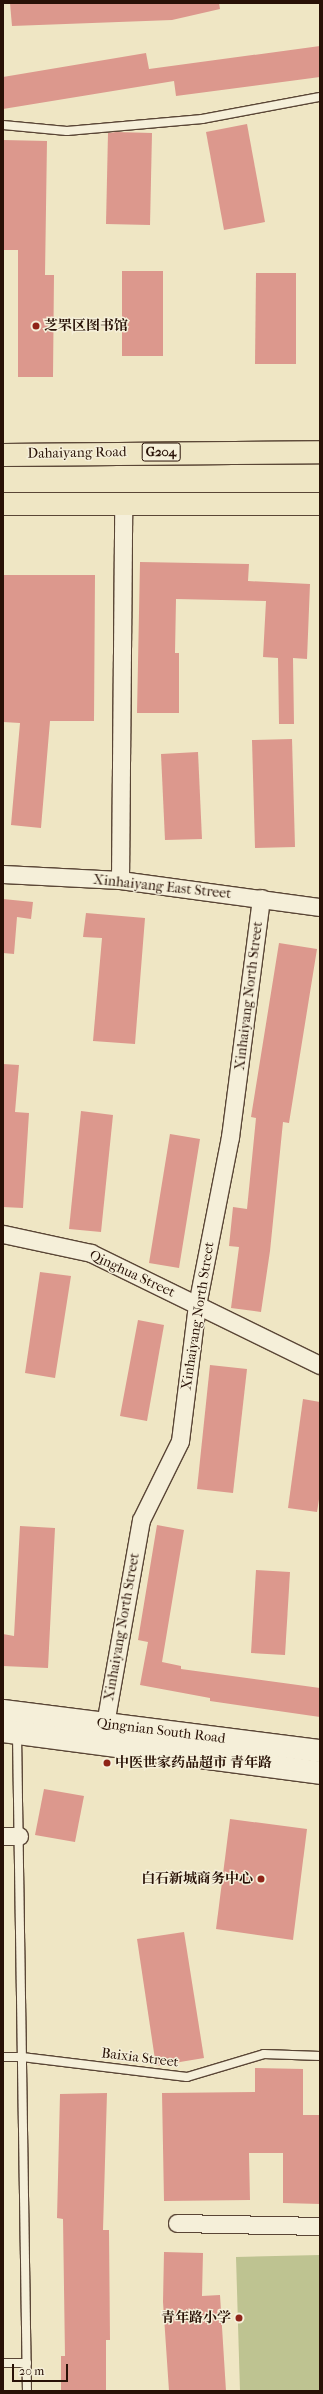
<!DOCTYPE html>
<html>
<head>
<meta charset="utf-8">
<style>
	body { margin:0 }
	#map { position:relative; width:323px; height:2394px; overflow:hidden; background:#efe6c4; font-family:"IM FELL French Canon","Noto Serif SC",serif }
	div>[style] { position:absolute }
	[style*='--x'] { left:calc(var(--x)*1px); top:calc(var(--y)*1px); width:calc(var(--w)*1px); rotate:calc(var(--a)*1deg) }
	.green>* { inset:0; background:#bec391 }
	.building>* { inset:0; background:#dc988d }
	.roads { filter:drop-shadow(1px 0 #5a4636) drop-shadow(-1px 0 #5a4636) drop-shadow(0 1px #5a4636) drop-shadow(0 -1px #5a4636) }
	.service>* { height:8px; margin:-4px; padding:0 4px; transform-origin:4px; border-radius:4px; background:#f5efd9 }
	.minor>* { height:17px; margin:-8.5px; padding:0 8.5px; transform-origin:8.5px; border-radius:8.5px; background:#f5efd9 }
	.secondary>* { height:22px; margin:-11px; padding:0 11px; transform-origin:11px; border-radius:11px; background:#f5efd9 }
	.trunk>* { height:22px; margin:-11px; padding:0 11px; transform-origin:11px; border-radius:11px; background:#efe6c4 }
	.dots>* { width:11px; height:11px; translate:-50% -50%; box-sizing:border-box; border:2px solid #f5efd9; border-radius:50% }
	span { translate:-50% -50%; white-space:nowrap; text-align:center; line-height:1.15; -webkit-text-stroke:3px #f5efd9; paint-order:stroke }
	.shield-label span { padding:1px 3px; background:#f5efd9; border:1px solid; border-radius:3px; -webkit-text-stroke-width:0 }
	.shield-label { font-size:13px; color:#281106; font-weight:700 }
	.poi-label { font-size:14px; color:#281106; font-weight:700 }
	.left { translate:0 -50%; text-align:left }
	.right { translate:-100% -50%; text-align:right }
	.street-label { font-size:14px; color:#281106 }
	.frame { position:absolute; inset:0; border:4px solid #281106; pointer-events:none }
	.scale { position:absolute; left:12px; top:2364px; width:56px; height:18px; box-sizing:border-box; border:2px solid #281106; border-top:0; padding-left:5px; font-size:12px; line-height:14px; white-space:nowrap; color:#281106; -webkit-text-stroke:3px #f5efd9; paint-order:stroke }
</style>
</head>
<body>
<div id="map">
	<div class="green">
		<div style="clip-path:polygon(320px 2255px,320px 2391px,240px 2391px,236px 2257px)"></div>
	</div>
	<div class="building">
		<div style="clip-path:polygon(10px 3px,219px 3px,220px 9px,172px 20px,12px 26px)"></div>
		<div style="clip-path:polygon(320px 46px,320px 77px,176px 96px,174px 81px,3px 109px,3px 77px,146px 53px,149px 69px)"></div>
		<div style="clip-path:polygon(247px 124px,265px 222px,224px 230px,206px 132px)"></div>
		<div style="clip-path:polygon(116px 132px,152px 133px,150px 225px,106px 224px,108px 133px)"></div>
		<div style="clip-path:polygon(3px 140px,47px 141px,45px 275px,54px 275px,53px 377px,18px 377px,18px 250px,3px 250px)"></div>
		<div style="clip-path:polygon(122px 271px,163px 271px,163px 356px,122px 356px)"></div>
		<div style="clip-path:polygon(256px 273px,296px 273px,296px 364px,255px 364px)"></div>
		<div style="clip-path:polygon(140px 562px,249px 564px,248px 581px,310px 584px,307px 659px,293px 658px,294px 724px,279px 724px,278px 658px,263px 657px,266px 601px,176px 599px,175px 653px,179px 653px,179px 713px,137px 713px)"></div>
		<div style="clip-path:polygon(3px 575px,95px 575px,94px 721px,50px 721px,41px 828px,11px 825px,20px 723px,3px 722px)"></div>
		<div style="clip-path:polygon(292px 739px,295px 847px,255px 848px,252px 740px)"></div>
		<div style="clip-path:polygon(198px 752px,202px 839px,165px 840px,161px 754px)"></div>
		<div style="clip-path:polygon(3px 899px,33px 902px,31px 919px,17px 917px,14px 954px,3px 953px)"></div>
		<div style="clip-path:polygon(86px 913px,145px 918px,135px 1044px,93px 1041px,102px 938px,83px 937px)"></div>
		<div style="clip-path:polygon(279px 943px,317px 949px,289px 1123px,283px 1122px,270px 1251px,261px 1312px,231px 1308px,239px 1247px,229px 1246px,233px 1207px,247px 1209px,256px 1118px,251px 1117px)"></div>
		<div style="clip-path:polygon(3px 1064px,19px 1065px,15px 1112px,29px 1113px,23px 1208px,3px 1207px)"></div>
		<div style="clip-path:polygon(81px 1111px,113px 1115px,101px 1232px,69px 1229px)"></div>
		<div style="clip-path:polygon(170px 1134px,200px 1139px,179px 1268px,149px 1263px)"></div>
		<div style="clip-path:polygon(40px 1272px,71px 1276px,55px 1378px,25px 1373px)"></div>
		<div style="clip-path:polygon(138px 1320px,164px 1325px,147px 1421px,120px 1416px)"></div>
		<div style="clip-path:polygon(210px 1365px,247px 1369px,233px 1493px,197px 1489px)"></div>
		<div style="clip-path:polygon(303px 1399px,320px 1402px,320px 1493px,317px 1512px,288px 1508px)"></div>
		<div style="clip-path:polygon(157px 1525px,184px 1530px,162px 1662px,181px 1666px,181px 1669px,320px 1688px,320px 1717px,210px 1701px,210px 1698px,140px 1685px,148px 1642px,138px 1640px)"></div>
		<div style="clip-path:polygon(20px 1526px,55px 1528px,48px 1668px,3px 1666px,3px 1634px,14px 1636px)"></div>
		<div style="clip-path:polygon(256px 1570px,290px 1572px,285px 1655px,251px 1653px)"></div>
		<div style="clip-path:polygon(44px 1789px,84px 1796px,75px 1842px,35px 1835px)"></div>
		<div style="clip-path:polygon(230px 1819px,307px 1829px,293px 1940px,216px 1929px)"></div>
		<div style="clip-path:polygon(184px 1932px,204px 2058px,156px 2066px,137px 1939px)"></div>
		<div style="clip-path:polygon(255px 2068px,303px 2069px,303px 2115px,320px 2115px,320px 2204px,283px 2203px,283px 2153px,249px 2153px,250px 2200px,164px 2201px,162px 2093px,255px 2092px)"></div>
		<div style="clip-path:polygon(107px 2093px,103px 2230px,109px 2230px,110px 2340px,106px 2340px,106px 2391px,61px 2391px,61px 2356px,65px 2356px,63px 2219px,57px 2218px,60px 2094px)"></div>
		<div style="clip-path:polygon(164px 2252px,203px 2253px,202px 2296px,220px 2295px,226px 2391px,169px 2391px,163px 2302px)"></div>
	</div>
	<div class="roads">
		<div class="service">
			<div style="--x:3;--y:125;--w:64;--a:5.4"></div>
			<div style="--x:67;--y:131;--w:136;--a:-5.1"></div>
			<div style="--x:202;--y:119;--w:120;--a:-10.6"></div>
			<div style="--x:17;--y:1734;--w:657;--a:89.13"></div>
			<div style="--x:3;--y:2057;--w:19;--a:0"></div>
			<div style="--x:22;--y:2057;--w:166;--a:6.9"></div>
			<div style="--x:187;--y:2077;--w:80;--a:-16.6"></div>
			<div style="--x:264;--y:2054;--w:56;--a:2"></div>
			<div style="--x:3;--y:2363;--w:24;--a:0"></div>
		</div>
		<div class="minor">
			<div style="--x:3;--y:874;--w:117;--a:2.9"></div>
			<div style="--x:120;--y:880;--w:202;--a:7.7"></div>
			<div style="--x:120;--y:880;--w:375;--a:-89.5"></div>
			<div style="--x:3;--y:1234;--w:90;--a:12.2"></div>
			<div style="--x:91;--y:1253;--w:255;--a:26.1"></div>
			<div style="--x:105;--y:1724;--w:207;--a:-80"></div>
			<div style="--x:141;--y:1520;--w:88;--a:-63.7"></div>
			<div style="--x:180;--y:1441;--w:137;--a:-82.9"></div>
			<div style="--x:197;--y:1305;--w:171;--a:-78.9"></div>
			<div style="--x:230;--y:1137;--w:241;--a:-82.6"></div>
			<div style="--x:3;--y:1836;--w:16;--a:0"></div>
			<div style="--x:177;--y:2223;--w:143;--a:1.2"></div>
		</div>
		<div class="secondary">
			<div style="--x:3;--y:1711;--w:320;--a:7.2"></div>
			<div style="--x:3;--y:1731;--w:320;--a:7.5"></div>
		</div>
		<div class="trunk">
			<div style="--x:3;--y:455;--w:317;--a:-0.5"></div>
			<div style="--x:3;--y:504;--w:317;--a:0"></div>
		</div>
	</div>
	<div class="dots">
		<div style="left:36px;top:326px;background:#8f2418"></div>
		<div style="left:107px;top:1763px;background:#8f2418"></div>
		<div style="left:261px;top:1879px;background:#8f2418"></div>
		<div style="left:239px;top:2318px;background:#8f2418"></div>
	</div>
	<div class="shield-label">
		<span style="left:161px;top:452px">G204</span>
	</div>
	<div class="poi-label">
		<span class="left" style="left:44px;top:326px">芝罘区图书馆</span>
		<span class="left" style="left:115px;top:1763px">中医世家药品超市 青年路</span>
		<span class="right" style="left:253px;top:1879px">白石新城商务中心</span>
		<span class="right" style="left:231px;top:2318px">青年路小学</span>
	</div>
	<div class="street-label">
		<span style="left:77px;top:453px;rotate:-1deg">Dahaiyang Road</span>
		<span style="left:162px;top:887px;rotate:6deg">Xinhaiyang East Street</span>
		<span style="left:249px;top:996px;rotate:-83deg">Xinhaiyang North Street</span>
		<span style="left:132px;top:1274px;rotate:25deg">Qinghua Street</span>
		<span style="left:198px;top:1316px;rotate:-81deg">Xinhaiyang North Street</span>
		<span style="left:122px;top:1627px;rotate:-80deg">Xinhaiyang North Street</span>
		<span style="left:161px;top:1731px;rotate:7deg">Qingnian South Road</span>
		<span style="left:140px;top:2058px;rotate:7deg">Baixia Street</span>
	</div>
	<div class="frame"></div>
	<div class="scale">20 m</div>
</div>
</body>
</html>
